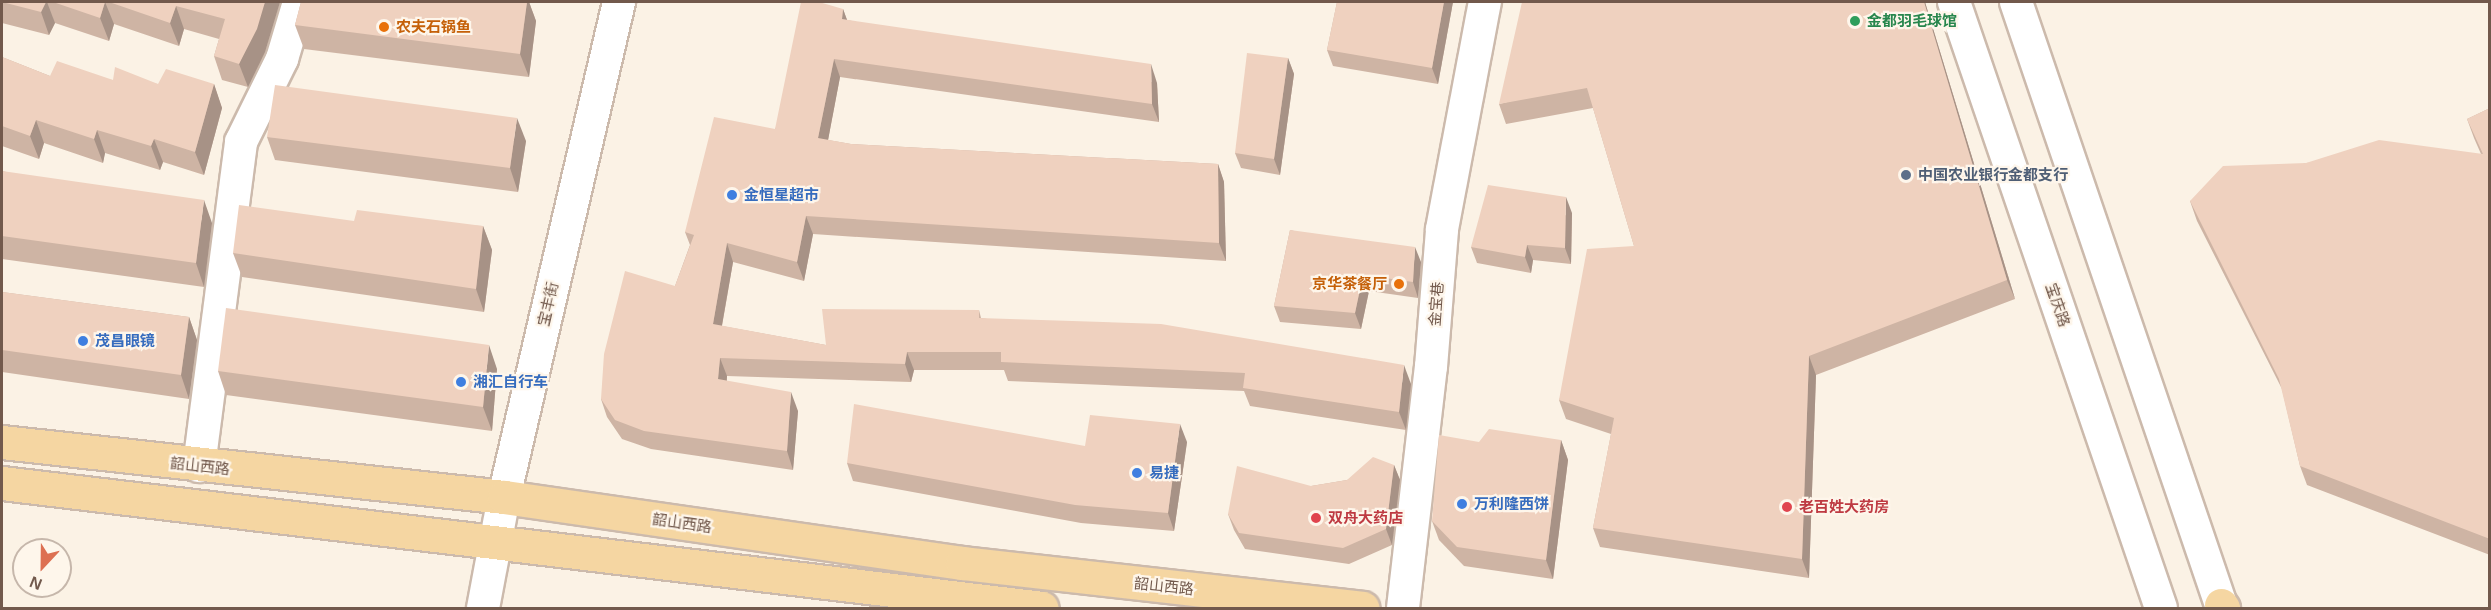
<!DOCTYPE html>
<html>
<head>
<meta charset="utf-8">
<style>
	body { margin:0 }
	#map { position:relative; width:2491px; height:610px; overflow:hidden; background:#fbf2e5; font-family:Arial,"Noto Sans SC",sans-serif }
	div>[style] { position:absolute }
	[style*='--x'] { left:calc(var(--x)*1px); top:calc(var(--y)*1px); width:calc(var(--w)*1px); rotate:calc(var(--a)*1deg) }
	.roads { filter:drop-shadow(2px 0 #ccbaac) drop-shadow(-2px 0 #ccbaac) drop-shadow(0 2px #ccbaac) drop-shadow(0 -2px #ccbaac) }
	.minor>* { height:32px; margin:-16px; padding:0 16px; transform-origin:16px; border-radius:16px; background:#fff }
	.major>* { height:33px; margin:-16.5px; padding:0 16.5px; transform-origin:16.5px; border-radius:16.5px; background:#f5d6a2 }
	.wall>* { inset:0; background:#ceb4a4 }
	.shaded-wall>* { inset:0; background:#a79286 }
	.building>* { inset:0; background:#efd1bf }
	.dots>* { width:16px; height:16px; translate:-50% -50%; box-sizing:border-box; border:3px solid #fef6eb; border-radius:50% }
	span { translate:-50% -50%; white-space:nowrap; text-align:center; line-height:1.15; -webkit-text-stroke:4.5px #fef6eb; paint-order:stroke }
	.leisure-label { font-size:15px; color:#27864d; font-weight:700 }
	.left { translate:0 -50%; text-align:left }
	.food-label { font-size:15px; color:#c56008; font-weight:700 }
	.right { translate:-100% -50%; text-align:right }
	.service-label { font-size:15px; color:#4e5e75; font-weight:700 }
	.shop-label { font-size:15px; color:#366cbe; font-weight:700 }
	.street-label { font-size:15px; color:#72594c }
	.health-label { font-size:15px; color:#be3a42; font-weight:700 }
	.frame { position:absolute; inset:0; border:3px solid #72594c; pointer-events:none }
	.north { position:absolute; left:12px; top:538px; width:60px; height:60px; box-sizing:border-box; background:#fef6eb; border:2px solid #c6b7ab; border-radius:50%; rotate:202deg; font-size:16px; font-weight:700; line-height:24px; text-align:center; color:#72594c }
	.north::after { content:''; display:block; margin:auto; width:21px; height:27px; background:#dd7052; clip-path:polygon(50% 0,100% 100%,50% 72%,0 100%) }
</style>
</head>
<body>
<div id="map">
	<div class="roads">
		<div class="minor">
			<div style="--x:1954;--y:2;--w:640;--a:71.14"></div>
			<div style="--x:2016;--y:2;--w:637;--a:71.22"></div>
			<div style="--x:199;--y:466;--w:327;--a:-82.6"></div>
			<div style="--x:241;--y:142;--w:93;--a:-63.7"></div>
			<div style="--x:282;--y:59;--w:59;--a:-73.4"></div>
			<div style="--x:483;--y:608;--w:113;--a:-79.3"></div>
			<div style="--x:504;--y:497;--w:508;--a:-76.92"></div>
			<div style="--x:1403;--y:608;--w:243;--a:-83.4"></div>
			<div style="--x:1431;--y:367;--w:138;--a:-85.4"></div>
			<div style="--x:1442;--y:229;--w:231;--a:-79.3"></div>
		</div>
		<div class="major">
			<div style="--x:2;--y:442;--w:505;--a:6.25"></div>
			<div style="--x:504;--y:497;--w:463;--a:8.2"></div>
			<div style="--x:962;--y:563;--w:403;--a:6.4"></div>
			<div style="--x:2;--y:483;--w:1047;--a:6.85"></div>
			<div style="--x:2221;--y:605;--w:4;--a:56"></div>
		</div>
	</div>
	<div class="wall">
		<div style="clip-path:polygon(2px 2px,280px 2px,265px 52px,248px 87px,222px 80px,214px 56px,219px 39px,184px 29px,179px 46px,114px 24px,109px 41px,55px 23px,49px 35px,2px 23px)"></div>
		<div style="clip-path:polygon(301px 2px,529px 2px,536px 21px,529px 77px,304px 49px,295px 25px)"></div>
		<div style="clip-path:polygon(1337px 2px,1453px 2px,1438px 84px,1333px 66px,1327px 50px)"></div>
		<div style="clip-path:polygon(1925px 2px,2015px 299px,1816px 375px,1809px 578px,1600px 547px,1593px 528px,1611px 434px,1566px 419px,1559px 400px,1634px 246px,1593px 108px,1506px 124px,1499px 104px)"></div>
		<div style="clip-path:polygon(843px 9px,847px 20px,1157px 83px,1159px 122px,840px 77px,828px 140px,851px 144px,1218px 164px,1224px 182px,1226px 261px,813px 234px,804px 281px,733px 262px,722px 326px,826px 345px,979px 310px,981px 318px,1411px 384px,1406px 430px,1250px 406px,1244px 391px,1008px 381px,1004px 370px,914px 370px,911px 382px,727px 376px,727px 381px,798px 411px,793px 470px,651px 449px,622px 439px,607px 417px,601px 399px,675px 286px,690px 245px,685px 232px,775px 129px)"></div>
		<div style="clip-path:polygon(2px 57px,50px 76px,113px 80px,158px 84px,214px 84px,222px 108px,204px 175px,163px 162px,160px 170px,105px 153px,103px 163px,44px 143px,39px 159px,2px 146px)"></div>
		<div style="clip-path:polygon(1288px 58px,1294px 74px,1280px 175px,1241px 168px,1235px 153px)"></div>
		<div style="clip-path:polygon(2490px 108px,2490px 555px,2307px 485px,2300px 466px,2282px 389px,2197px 221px,2190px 201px,2306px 163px,2481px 154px,2474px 138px,2467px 119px)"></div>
		<div style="clip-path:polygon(267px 137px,526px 141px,518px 192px,275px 160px)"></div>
		<div style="clip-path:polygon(2px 171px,212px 223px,204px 287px,2px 259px)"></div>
		<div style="clip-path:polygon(1572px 213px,1571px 264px,1533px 260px,1531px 273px,1477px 263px,1471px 247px)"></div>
		<div style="clip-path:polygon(354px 221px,483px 226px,492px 250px,484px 312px,242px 277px,233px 253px)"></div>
		<div style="clip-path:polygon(1290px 230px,1421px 262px,1418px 298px,1369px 291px,1361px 329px,1280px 322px,1274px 306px)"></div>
		<div style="clip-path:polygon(2px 292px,189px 317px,197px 340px,189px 399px,2px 372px)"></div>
		<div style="clip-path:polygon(497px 369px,492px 431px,226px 395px,218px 371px)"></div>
		<div style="clip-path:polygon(1561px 440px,1568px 460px,1553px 579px,1464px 566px,1439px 540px,1432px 521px,1479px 442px)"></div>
		<div style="clip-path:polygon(1187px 442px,1174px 531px,1081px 523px,853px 481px,847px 463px,1085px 446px)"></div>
		<div style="clip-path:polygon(1394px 465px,1400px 480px,1392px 545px,1349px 564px,1245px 549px,1234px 530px,1228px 514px,1311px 486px,1347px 480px)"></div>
	</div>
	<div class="shaded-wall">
		<div style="clip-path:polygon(46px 2px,47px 2px,55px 23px,49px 35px,41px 12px)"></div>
		<div style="clip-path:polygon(105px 2px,114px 24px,109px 41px,100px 18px)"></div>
		<div style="clip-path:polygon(265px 2px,280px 2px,265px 52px,248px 87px,239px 64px)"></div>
		<div style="clip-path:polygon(527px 2px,529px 2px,536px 21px,529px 77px,520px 54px)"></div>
		<div style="clip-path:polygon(1444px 2px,1453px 2px,1438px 84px,1432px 68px)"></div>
		<div style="clip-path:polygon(1924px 2px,1925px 2px,2015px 299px,2007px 280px)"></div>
		<div style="clip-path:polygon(176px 6px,184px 29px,179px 46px,170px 23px)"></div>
		<div style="clip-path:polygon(843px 9px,850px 28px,842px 19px)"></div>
		<div style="clip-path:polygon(1288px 58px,1294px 74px,1280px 175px,1274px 159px)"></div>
		<div style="clip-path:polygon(834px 59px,840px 77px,825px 156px,818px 138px)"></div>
		<div style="clip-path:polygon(1151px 64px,1157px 83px,1159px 122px,1152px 104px)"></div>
		<div style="clip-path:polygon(214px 84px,222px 108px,204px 175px,195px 152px)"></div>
		<div style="clip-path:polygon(517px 118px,526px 141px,518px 192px,510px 168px)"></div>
		<div style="clip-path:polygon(36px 120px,44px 143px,39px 159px,30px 136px)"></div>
		<div style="clip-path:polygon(97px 130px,105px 153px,103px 163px,94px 139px)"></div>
		<div style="clip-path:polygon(154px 139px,163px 162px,160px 170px,151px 146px)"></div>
		<div style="clip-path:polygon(1218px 164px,1224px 182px,1226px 261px,1219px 243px)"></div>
		<div style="clip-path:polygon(1566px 197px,1572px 213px,1571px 264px,1565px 248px)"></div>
		<div style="clip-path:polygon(204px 200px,212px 223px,204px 287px,196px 263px)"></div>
		<div style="clip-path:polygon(806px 216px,813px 234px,804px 281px,797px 262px)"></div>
		<div style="clip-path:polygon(483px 226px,492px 250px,484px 312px,476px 289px)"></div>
		<div style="clip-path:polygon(727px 243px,733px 262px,719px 342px,713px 324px)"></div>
		<div style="clip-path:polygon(1527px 245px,1533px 260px,1531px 273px,1525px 257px)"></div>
		<div style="clip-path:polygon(1415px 247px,1421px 262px,1418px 298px,1413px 282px)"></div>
		<div style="clip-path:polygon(1363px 275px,1369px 291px,1361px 329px,1355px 313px)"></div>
		<div style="clip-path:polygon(189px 317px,197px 340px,189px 399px,181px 375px)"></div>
		<div style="clip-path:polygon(489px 345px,497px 369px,492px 431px,483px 407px)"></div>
		<div style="clip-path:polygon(907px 352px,914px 370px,911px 382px,905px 364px)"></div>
		<div style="clip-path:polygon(1809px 356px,1816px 375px,1809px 578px,1802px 559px)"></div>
		<div style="clip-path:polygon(720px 358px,727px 376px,725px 398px,718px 379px)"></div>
		<div style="clip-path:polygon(1404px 365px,1411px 384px,1406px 430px,1399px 412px)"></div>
		<div style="clip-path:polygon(791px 392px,798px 411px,793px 470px,787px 451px)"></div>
		<div style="clip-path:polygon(1180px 424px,1187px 442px,1174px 531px,1168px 513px)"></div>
		<div style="clip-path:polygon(1561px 440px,1568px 460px,1553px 579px,1546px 560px)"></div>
		<div style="clip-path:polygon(1394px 465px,1400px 480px,1392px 545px,1386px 529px)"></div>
	</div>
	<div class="building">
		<div style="clip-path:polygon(2px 2px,46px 2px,41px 12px)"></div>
		<div style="clip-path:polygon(53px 2px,105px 2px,100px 18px)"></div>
		<div style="clip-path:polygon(109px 2px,265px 2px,257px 29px,239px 64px,214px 56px,225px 19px,176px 6px,170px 23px)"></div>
		<div style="clip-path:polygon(301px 2px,527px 2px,520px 54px,295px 25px)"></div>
		<div style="clip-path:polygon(801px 2px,819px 2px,843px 9px,842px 19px,1151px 64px,1152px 104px,834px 59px,818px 138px,851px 144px,1218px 164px,1219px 243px,806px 216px,797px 262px,727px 243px,713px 324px,826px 345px,822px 309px,979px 310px,979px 318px,1161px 324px,1404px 365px,1399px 412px,1243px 388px,1245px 373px,1001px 362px,1001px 352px,907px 352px,905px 364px,720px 358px,718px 379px,791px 392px,787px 451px,644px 431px,615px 420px,601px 399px,604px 354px,625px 271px,675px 286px,694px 235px,685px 232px,714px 117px,775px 129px)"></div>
		<div style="clip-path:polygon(1337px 2px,1444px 2px,1432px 68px,1327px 50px)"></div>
		<div style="clip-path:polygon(1522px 2px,1924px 2px,2007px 280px,1809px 356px,1802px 559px,1593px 528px,1614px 418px,1559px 400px,1587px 249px,1634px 246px,1587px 88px,1499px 104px)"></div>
		<div style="clip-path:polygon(1247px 53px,1288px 58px,1274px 159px,1235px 153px)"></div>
		<div style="clip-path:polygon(2px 57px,50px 76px,57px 61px,113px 80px,115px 67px,158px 84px,166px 69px,214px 84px,195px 152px,154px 139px,151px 146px,97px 130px,94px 139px,36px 120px,30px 136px,2px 126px)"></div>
		<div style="clip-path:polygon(275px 85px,517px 118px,510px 168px,267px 137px)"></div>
		<div style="clip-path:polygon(2490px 108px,2490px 539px,2300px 466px,2279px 379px,2190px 201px,2223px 166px,2306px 163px,2379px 140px,2483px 154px,2467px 119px)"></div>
		<div style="clip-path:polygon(2px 171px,204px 200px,196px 263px,2px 236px)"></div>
		<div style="clip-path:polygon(1488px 185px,1566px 197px,1565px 248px,1527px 245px,1525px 257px,1471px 247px)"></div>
		<div style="clip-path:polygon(239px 205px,354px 221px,357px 210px,483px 226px,476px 289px,233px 253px)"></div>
		<div style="clip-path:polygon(1290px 230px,1415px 247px,1413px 282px,1363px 275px,1355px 313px,1274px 306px)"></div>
		<div style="clip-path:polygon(2px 292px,189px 317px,181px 375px,2px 350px)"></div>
		<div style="clip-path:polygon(226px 308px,489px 345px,483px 407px,218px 371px)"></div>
		<div style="clip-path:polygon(854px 404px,1085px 446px,1090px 415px,1180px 424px,1168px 513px,1075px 505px,847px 463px)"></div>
		<div style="clip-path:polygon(1489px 429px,1561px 440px,1546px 560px,1457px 547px,1432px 521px,1439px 435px,1479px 442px)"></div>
		<div style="clip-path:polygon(1373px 457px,1394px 465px,1386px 529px,1343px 548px,1239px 533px,1228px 514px,1237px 466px,1311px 486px,1347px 480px)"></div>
	</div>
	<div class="dots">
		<div style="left:1855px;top:21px;background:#2e9e5b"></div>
		<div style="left:384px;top:27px;background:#e8710a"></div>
		<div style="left:1906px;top:175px;background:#5c6f8a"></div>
		<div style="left:732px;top:195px;background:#3f7fe0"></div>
		<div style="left:1399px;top:284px;background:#e8710a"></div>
		<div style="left:83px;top:341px;background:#3f7fe0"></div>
		<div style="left:461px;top:382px;background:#3f7fe0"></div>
		<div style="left:1137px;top:473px;background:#3f7fe0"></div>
		<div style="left:1462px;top:504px;background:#3f7fe0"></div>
		<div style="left:1787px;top:507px;background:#e0444e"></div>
		<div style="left:1316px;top:518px;background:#e0444e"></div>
	</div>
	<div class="leisure-label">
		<span class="left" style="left:1867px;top:21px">金都羽毛球馆</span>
	</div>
	<div class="food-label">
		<span class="left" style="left:396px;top:27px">农夫石锅鱼</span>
		<span class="right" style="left:1387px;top:284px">京华茶餐厅</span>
	</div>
	<div class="service-label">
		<span class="left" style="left:1918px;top:175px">中国农业银行金都支行</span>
	</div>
	<div class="shop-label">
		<span class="left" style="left:744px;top:195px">金恒星超市</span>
		<span class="left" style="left:95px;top:341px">茂昌眼镜</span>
		<span class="left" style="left:473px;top:382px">湘汇自行车</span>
		<span class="left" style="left:1149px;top:473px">易捷</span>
		<span class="left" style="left:1474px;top:504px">万利隆西饼</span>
	</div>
	<div class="street-label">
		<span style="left:548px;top:304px;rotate:-77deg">宝丰街</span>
		<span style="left:1436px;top:304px;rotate:-86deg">金宝巷</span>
		<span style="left:2058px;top:305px;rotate:71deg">宝庆路</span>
		<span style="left:200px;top:466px;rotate:6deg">韶山西路</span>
		<span style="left:682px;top:523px;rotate:8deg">韶山西路</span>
		<span style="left:1164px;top:586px;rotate:6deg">韶山西路</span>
	</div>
	<div class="health-label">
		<span class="left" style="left:1799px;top:507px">老百姓大药房</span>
		<span class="left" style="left:1328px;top:518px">双舟大药店</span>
	</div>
	<div class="frame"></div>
	<div class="north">N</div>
</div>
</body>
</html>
